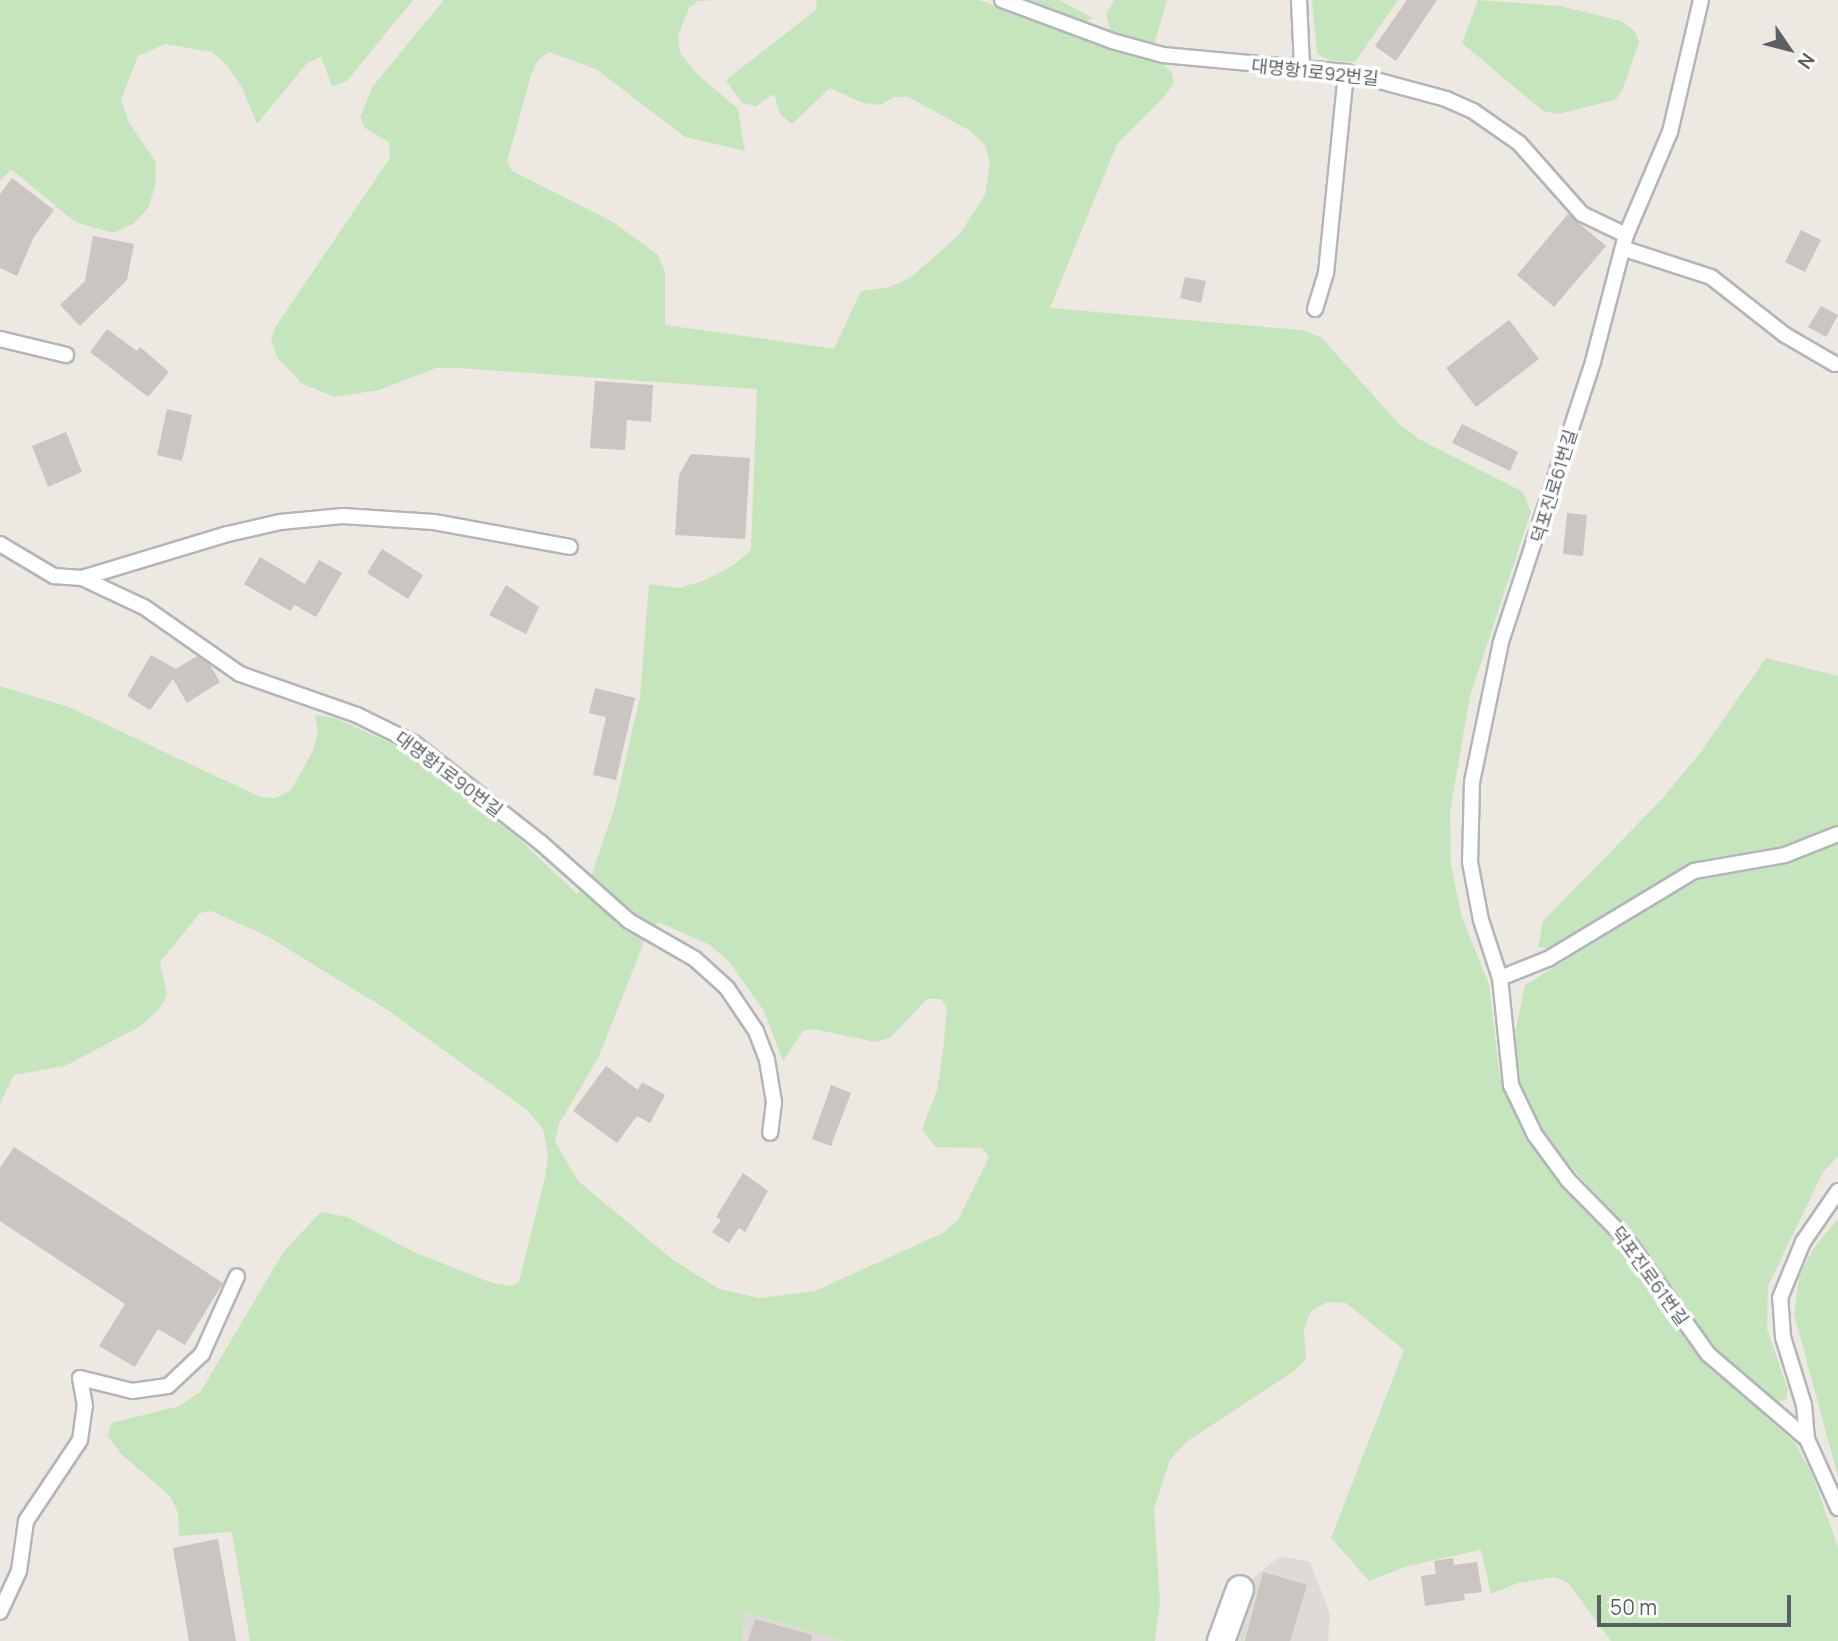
<!DOCTYPE html>
<html>
<head>
<meta charset="utf-8">
<style>
	body { margin:0 }
	#map { position:relative; width:1838px; height:1641px; overflow:hidden; background:#ede8e1; font-family:Manrope,"Noto Sans KR",sans-serif }
	div>[style] { position:absolute }
	[style*='--x'] { left:calc(var(--x)*1px); top:calc(var(--y)*1px); width:calc(var(--w)*1px); rotate:calc(var(--a)*1deg) }
	.industrial>* { inset:0; background:#dedad6 }
	.green>* { inset:0; background:#c5e6bd }
	.building>* { inset:0; background:#cac5c0 }
	.roads { filter:drop-shadow(2px 0 #b2b6b9) drop-shadow(-2px 0 #b2b6b9) drop-shadow(0 2px #b2b6b9) drop-shadow(0 -2px #b2b6b9) }
	.lane>* { height:14px; margin:-7px; padding:0 7px; transform-origin:7px; border-radius:7px; background:#fff }
	.street>* { height:26px; margin:-13px; padding:0 13px; transform-origin:13px; border-radius:13px; background:#fff }
	span { translate:-50% -50%; white-space:nowrap; text-align:center; line-height:1.15; -webkit-text-stroke:7px #fff; paint-order:stroke }
	.street-label { font-size:18px; color:#5a6063 }
	.north { position:absolute; left:1754px; top:14px; width:70px; height:70px; -webkit-text-stroke:5px #fff; paint-order:stroke; rotate:125deg; font-size:19px; font-weight:700; line-height:28px; text-align:center; color:#5a6063 }
	.north::after { content:''; display:block; margin:auto; width:24px; height:32px; background:#5a6063; clip-path:polygon(50% 0,100% 100%,50% 72%,0 100%) }
	.scale { position:absolute; left:1597px; top:1595px; width:194px; height:32px; box-sizing:border-box; border:4px solid #5a6063; border-top:0; padding-left:9px; font-size:21px; line-height:24px; white-space:nowrap; color:#5a6063; -webkit-text-stroke:5px #fff; paint-order:stroke }
</style>
</head>
<body>
<div id="map">
	<div class="industrial">
		<div style="clip-path:polygon(1280px 1556px,1310px 1562px,1330px 1614px,1328px 1641px,1222px 1641px,1240px 1589px)"></div>
		<div style="clip-path:polygon(742px 1612px,844px 1641px,742px 1641px)"></div>
	</div>
	<div class="green">
		<div style="clip-path:polygon(0 0,413px 0,347px 81px,332px 86px,321px 57px,307px 63px,257px 124px,242px 88px,226px 64px,212px 52px,165px 44px,138px 56px,121px 100px,129px 123px,156px 162px,155px 187px,148px 208px,133px 224px,113px 233px,75px 222px,11px 169px,0 181px)"></div>
		<div style="clip-path:polygon(evenodd,444px 0,719px 0,698px 1px,689px 8px,678px 36px,680px 53px,697px 74px,738px 109px,745px 151px,685px 137px,596px 69px,549px 52px,539px 59px,532px 72px,507px 161px,512px 171px,613px 222px,658px 255px,665px 272px,665px 325px,834px 349px,861px 291px,890px 287px,910px 278px,959px 235px,985px 195px,990px 162px,985px 145px,969px 130px,908px 97px,894px 97px,880px 105px,863px 103px,830px 88px,792px 124px,780px 114px,774px 94px,756px 106px,742px 103px,726px 80px,817px 9px,816px 0,979px 0,1106px 47px,1159px 61px,1172px 72px,1174px 83px,1163px 98px,1117px 144px,1050px 308px,1301px 330px,1321px 337px,1398px 423px,1419px 439px,1523px 492px,1531px 512px,1470px 696px,1450px 811px,1451px 866px,1462px 918px,1489px 984px,1500px 1078px,1523px 1130px,1554px 1177px,1612px 1236px,1701px 1358px,1795px 1443px,1812px 1474px,1838px 1547px,1838px 1641px,1611px 1641px,1568px 1583px,1555px 1577px,1518px 1583px,1491px 1594px,1481px 1550px,1407px 1566px,1369px 1581px,1331px 1538px,1404px 1350px,1346px 1303px,1328px 1302px,1311px 1311px,1304px 1329px,1306px 1359px,1293px 1372px,1186px 1442px,1170px 1460px,1154px 1509px,1160px 1602px,1155px 1641px,844px 1641px,743px 1612px,742px 1641px,250px 1641px,232px 1532px,179px 1536px,178px 1513px,170px 1496px,121px 1454px,108px 1436px,111px 1423px,180px 1406px,201px 1391px,284px 1251px,321px 1212px,347px 1217px,414px 1252px,492px 1283px,512px 1286px,519px 1282px,545px 1178px,548px 1156px,543px 1129px,527px 1110px,389px 1011px,267px 936px,211px 911px,200px 913px,160px 962px,167px 995px,159px 1009px,139px 1027px,65px 1066px,14px 1075px,0 1103px,0 686px,69px 707px,260px 797px,276px 798px,291px 790px,313px 751px,318px 731px,315px 715px,335px 718px,404px 749px,517px 837px,577px 894px,591px 877px,615px 806px,640px 697px,649px 584px,678px 588px,703px 581px,734px 565px,751px 550px,757px 389px,458px 368px,436px 368px,379px 390px,334px 397px,301px 383px,277px 357px,271px 338px,276px 326px,390px 158px,389px 142px,365px 128px,360px 117px,373px 86px,444px 0,658px 922px,710px 945px,730px 963px,764px 1011px,783px 1061px,803px 1031px,814px 1029px,875px 1042px,890px 1038px,927px 999px,941px 999px,947px 1008px,943px 1052px,937px 1090px,922px 1129px,935px 1147px,982px 1148px,989px 1157px,958px 1220px,943px 1233px,815px 1291px,760px 1298px,719px 1289px,672px 1259px,578px 1181px,555px 1142px,559px 1124px,599px 1056px,644px 942px,658px 922px)"></div>
		<div style="clip-path:polygon(1018px 0,1059px 0,1093px 18px,1083px 24px)"></div>
		<div style="clip-path:polygon(1114px 0,1167px 0,1154px 46px,1111px 33px,1106px 14px)"></div>
		<div style="clip-path:polygon(1312px 0,1398px 0,1355px 62px,1329px 60px,1317px 54px)"></div>
		<div style="clip-path:polygon(1478px 0,1560px 6px,1621px 21px,1635px 31px,1639px 42px,1622px 91px,1615px 100px,1587px 107px,1558px 114px,1543px 111px,1462px 43px)"></div>
		<div style="clip-path:polygon(1766px 658px,1838px 676px,1838px 1156px,1823px 1172px,1768px 1286px,1767px 1329px,1788px 1390px,1786px 1400px,1778px 1401px,1734px 1370px,1711px 1347px,1643px 1248px,1544px 1136px,1513px 1073px,1513px 1042px,1525px 985px,1589px 946px,1651px 896px,1551px 949px,1538px 947px,1543px 921px,1661px 800px,1700px 753px)"></div>
		<div style="clip-path:polygon(1838px 1219px,1838px 1477px,1794px 1314px,1800px 1274px,1813px 1249px)"></div>
	</div>
	<div class="building">
		<div style="clip-path:polygon(1407px 0,1437px 0,1396px 61px,1375px 46px)"></div>
		<div style="clip-path:polygon(12px 178px,54px 210px,34px 237px,17px 276px,0 268px,0 194px)"></div>
		<div style="clip-path:polygon(1568px 214px,1606px 246px,1554px 307px,1517px 275px)"></div>
		<div style="clip-path:polygon(1801px 230px,1821px 240px,1805px 272px,1785px 262px)"></div>
		<div style="clip-path:polygon(93px 236px,134px 244px,127px 280px,80px 326px,60px 305px,85px 281px)"></div>
		<div style="clip-path:polygon(1185px 277px,1206px 281px,1201px 303px,1180px 298px)"></div>
		<div style="clip-path:polygon(1821px 306px,1838px 315px,1826px 337px,1808px 327px)"></div>
		<div style="clip-path:polygon(1509px 320px,1539px 359px,1476px 407px,1446px 368px)"></div>
		<div style="clip-path:polygon(107px 329px,137px 351px,140px 347px,169px 372px,148px 397px,90px 352px)"></div>
		<div style="clip-path:polygon(595px 381px,653px 385px,651px 422px,627px 420px,625px 450px,590px 448px)"></div>
		<div style="clip-path:polygon(167px 409px,192px 415px,182px 461px,157px 455px)"></div>
		<div style="clip-path:polygon(1462px 424px,1518px 452px,1510px 471px,1452px 443px)"></div>
		<div style="clip-path:polygon(66px 432px,82px 472px,48px 487px,32px 446px)"></div>
		<div style="clip-path:polygon(691px 454px,750px 458px,745px 539px,675px 535px,679px 475px)"></div>
		<div style="clip-path:polygon(1567px 513px,1587px 515px,1583px 556px,1563px 554px)"></div>
		<div style="clip-path:polygon(382px 549px,423px 575px,408px 599px,367px 573px)"></div>
		<div style="clip-path:polygon(260px 557px,305px 584px,319px 560px,342px 573px,316px 617px,295px 605px,290px 611px,244px 584px)"></div>
		<div style="clip-path:polygon(506px 585px,539px 607px,526px 634px,489px 615px)"></div>
		<div style="clip-path:polygon(151px 655px,176px 669px,197px 656px,210px 665px,220px 682px,187px 703px,173px 679px,150px 710px,127px 696px)"></div>
		<div style="clip-path:polygon(595px 688px,635px 698px,616px 780px,593px 775px,606px 717px,589px 713px)"></div>
		<div style="clip-path:polygon(606px 1066px,638px 1090px,642px 1082px,665px 1095px,650px 1123px,637px 1116px,617px 1143px,573px 1111px)"></div>
		<div style="clip-path:polygon(831px 1085px,851px 1093px,831px 1146px,812px 1139px)"></div>
		<div style="clip-path:polygon(14px 1147px,223px 1283px,185px 1345px,158px 1329px,135px 1367px,99px 1346px,125px 1304px,0 1221px,0 1168px)"></div>
		<div style="clip-path:polygon(743px 1173px,768px 1191px,745px 1232px,739px 1228px,729px 1243px,712px 1232px,721px 1220px,716px 1217px)"></div>
		<div style="clip-path:polygon(218px 1539px,236px 1641px,189px 1641px,173px 1548px)"></div>
		<div style="clip-path:polygon(1453px 1558px,1454px 1565px,1477px 1562px,1482px 1592px,1464px 1594px,1465px 1600px,1425px 1606px,1421px 1576px,1436px 1574px,1434px 1561px)"></div>
		<div style="clip-path:polygon(1263px 1572px,1307px 1585px,1290px 1641px,1245px 1641px)"></div>
		<div style="clip-path:polygon(755px 1619px,812px 1635px,811px 1641px,748px 1641px)"></div>
	</div>
	<div class="roads">
		<div class="lane">
			<div style="--x:1002;--y:0;--w:117;--a:20.4"></div>
			<div style="--x:1112;--y:41;--w:53;--a:15.4"></div>
			<div style="--x:1163;--y:55;--w:184;--a:5.3"></div>
			<div style="--x:1346;--y:72;--w:104;--a:15.1"></div>
			<div style="--x:1446;--y:99;--w:30;--a:24"></div>
			<div style="--x:1473;--y:111;--w:56;--a:34.8"></div>
			<div style="--x:1519;--y:143;--w:95;--a:48.4"></div>
			<div style="--x:1582;--y:214;--w:49;--a:25.5"></div>
			<div style="--x:1299;--y:0;--w:67;--a:87.4"></div>
			<div style="--x:1701;--y:0;--w:136;--a:103.2"></div>
			<div style="--x:1670;--y:132;--w:112;--a:113.1"></div>
			<div style="--x:1626;--y:235;--w:131;--a:104.6"></div>
			<div style="--x:1593;--y:362;--w:295;--a:108.2"></div>
			<div style="--x:1501;--y:642;--w:143;--a:101.7"></div>
			<div style="--x:1472;--y:782;--w:80;--a:91.4"></div>
			<div style="--x:1470;--y:862;--w:59;--a:79.3"></div>
			<div style="--x:1481;--y:920;--w:61;--a:71.9"></div>
			<div style="--x:1500;--y:978;--w:108;--a:84.1"></div>
			<div style="--x:1511;--y:1085;--w:55;--a:64.4"></div>
			<div style="--x:1535;--y:1135;--w:56;--a:53.7"></div>
			<div style="--x:1568;--y:1180;--w:84;--a:45.5"></div>
			<div style="--x:1627;--y:1240;--w:140;--a:54.6"></div>
			<div style="--x:1708;--y:1354;--w:130;--a:40.6"></div>
			<div style="--x:1807;--y:1439;--w:76;--a:65.8"></div>
			<div style="--x:1625;--y:249;--w:90;--a:18"></div>
			<div style="--x:1711;--y:277;--w:94;--a:38.1"></div>
			<div style="--x:1785;--y:335;--w:58;--a:30.1"></div>
			<div style="--x:1315;--y:309;--w:38;--a:-73"></div>
			<div style="--x:1326;--y:273;--w:202;--a:-84.3"></div>
			<div style="--x:0;--y:339;--w:68;--a:13.6"></div>
			<div style="--x:0;--y:544;--w:63;--a:30.7"></div>
			<div style="--x:54;--y:576;--w:28;--a:4"></div>
			<div style="--x:82;--y:578;--w:68;--a:25.1"></div>
			<div style="--x:144;--y:607;--w:117;--a:34.9"></div>
			<div style="--x:240;--y:674;--w:124;--a:19.3"></div>
			<div style="--x:357;--y:715;--w:64;--a:26.2"></div>
			<div style="--x:414;--y:743;--w:160;--a:38.2"></div>
			<div style="--x:540;--y:842;--w:119;--a:41.6"></div>
			<div style="--x:629;--y:921;--w:76;--a:29.9"></div>
			<div style="--x:695;--y:959;--w:43;--a:42.2"></div>
			<div style="--x:727;--y:988;--w:52;--a:56"></div>
			<div style="--x:756;--y:1031;--w:31;--a:69"></div>
			<div style="--x:767;--y:1060;--w:43;--a:80.5"></div>
			<div style="--x:774;--y:1102;--w:31;--a:97"></div>
			<div style="--x:82;--y:578;--w:152;--a:-16.8"></div>
			<div style="--x:228;--y:534;--w:53;--a:-13"></div>
			<div style="--x:280;--y:522;--w:63;--a:-5.4"></div>
			<div style="--x:343;--y:516;--w:91;--a:3.8"></div>
			<div style="--x:434;--y:522;--w:138;--a:10.4"></div>
			<div style="--x:1500;--y:978;--w:52;--a:-21.6"></div>
			<div style="--x:1548;--y:959;--w:170;--a:-31.1"></div>
			<div style="--x:1694;--y:871;--w:92;--a:-10"></div>
			<div style="--x:1785;--y:855;--w:57;--a:-21.6"></div>
			<div style="--x:1807;--y:1439;--w:34;--a:-95"></div>
			<div style="--x:1804;--y:1405;--w:71;--a:-107.2"></div>
			<div style="--x:1783;--y:1337;--w:39;--a:-94"></div>
			<div style="--x:1780;--y:1298;--w:61;--a:-67.7"></div>
			<div style="--x:1803;--y:1242;--w:62;--a:-55.5"></div>
			<div style="--x:0;--y:1612;--w:45;--a:-65.1"></div>
			<div style="--x:19;--y:1571;--w:50;--a:-82"></div>
			<div style="--x:26;--y:1521;--w:97;--a:-56.3"></div>
			<div style="--x:80;--y:1440;--w:34;--a:-82"></div>
			<div style="--x:85;--y:1406;--w:28;--a:-100"></div>
			<div style="--x:80;--y:1378;--w:54;--a:14"></div>
			<div style="--x:132;--y:1391;--w:36;--a:-8"></div>
			<div style="--x:168;--y:1386;--w:47;--a:-43.3"></div>
			<div style="--x:202;--y:1354;--w:85;--a:-65.8"></div>
		</div>
		<div class="street">
			<div style="--x:1221;--y:1641;--w:55;--a:-69.9"></div>
		</div>
	</div>
	<div class="street-label">
		<span style="left:1315px;top:72px;rotate:6deg">대명항1로92번길</span>
		<span style="left:1554px;top:486px;rotate:-73deg">덕포진로61번길</span>
		<span style="left:449px;top:774px;rotate:37deg">대명항1로90번길</span>
		<span style="left:1650px;top:1276px;rotate:54deg">덕포진로61번길</span>
	</div>
	<div class="north">N</div>
	<div class="scale">50 m</div>
</div>
</body>
</html>
